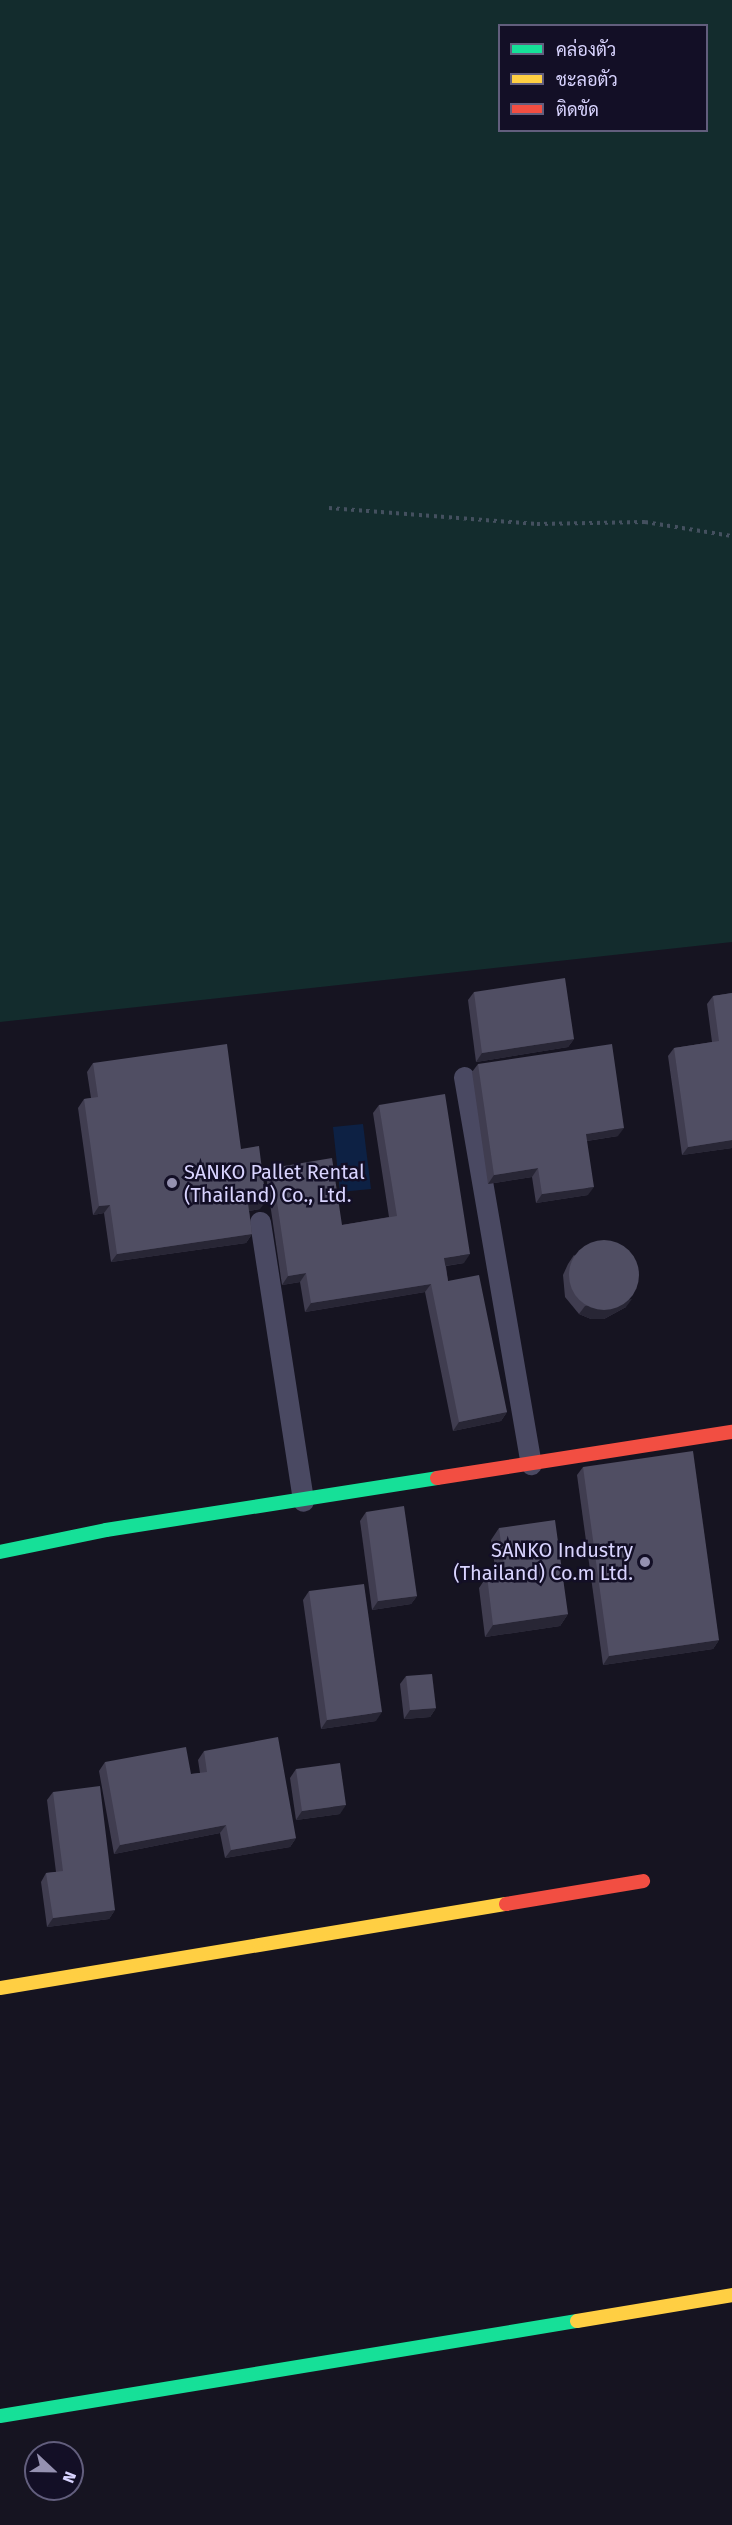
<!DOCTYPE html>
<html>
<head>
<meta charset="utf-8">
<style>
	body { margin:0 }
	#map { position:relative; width:732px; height:2525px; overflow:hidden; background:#161421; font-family:"Fira Sans",Sarabun,sans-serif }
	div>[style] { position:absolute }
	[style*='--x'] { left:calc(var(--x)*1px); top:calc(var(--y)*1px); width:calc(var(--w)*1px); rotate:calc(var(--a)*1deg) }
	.green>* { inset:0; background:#132c2d }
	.water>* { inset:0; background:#0d2144 }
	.path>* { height:4px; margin-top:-2px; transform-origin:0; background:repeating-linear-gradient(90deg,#44505f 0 3px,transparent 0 7.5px) }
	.lane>* { height:21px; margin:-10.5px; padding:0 10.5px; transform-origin:10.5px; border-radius:10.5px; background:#4a4962 }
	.fast>* { height:14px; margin:-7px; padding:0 7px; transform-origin:7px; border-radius:7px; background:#16e098 }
	.slow>* { height:14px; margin:-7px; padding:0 7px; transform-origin:7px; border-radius:7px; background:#ffcf43 }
	.jam>* { height:14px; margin:-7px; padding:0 7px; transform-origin:7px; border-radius:7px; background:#f24e42 }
	.wall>* { inset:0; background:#403d50 }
	.shaded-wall>* { inset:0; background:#282635 }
	.building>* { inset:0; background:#504e63 }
	.round { border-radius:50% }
	.dots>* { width:16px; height:16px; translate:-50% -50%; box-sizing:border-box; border:3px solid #130f26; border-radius:50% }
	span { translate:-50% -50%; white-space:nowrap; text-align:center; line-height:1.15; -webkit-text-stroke:5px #130f26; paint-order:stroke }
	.poi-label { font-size:20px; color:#d9d4ff }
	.left { translate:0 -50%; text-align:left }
	.right { translate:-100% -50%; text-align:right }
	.legend { position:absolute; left:498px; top:24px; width:210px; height:108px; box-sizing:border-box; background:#130f26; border:2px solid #625e7d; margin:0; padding:8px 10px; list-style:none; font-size:18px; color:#d9d4ff }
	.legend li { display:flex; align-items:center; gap:12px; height:30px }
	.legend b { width:30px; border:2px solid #625e7d }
	.north { position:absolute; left:24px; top:2441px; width:60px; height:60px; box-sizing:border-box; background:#130f26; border:2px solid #625e7d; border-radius:50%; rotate:112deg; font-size:16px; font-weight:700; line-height:24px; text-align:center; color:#d9d4ff }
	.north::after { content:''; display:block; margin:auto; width:21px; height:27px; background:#9591b1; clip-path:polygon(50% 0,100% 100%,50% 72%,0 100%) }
</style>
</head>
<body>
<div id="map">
	<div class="green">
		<div style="clip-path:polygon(evenodd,0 0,732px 0,732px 942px,0 1022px,0 0,500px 26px,706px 26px,706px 130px,500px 130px,500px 26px)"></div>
	</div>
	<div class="water">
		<div style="clip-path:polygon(363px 1124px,371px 1189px,340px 1192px,333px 1127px)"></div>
	</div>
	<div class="path">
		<div style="--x:329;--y:508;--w:209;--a:4.4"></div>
		<div style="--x:537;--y:524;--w:108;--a:-1.1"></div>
		<div style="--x:645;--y:522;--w:88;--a:9.1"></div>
	</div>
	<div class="lane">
		<div style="--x:464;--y:1077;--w:393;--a:80.2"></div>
		<div style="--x:260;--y:1222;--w:282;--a:81.2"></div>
	</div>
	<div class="fast">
		<div style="--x:0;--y:1552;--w:108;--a:-11.7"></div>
		<div style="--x:106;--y:1530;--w:335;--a:-8.9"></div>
		<div style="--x:0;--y:2416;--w:585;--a:-9.35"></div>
	</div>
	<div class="slow">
		<div style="--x:0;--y:1988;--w:513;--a:-9.43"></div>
		<div style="--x:577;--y:2321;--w:157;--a:-9.5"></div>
	</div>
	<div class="jam">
		<div style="--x:437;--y:1478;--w:299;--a:-8.9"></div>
		<div style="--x:506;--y:1904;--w:139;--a:-9.5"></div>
	</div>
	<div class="wall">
		<div style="clip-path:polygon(474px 992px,574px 1039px,568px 1047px,476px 1062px,468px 1000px)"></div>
		<div style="clip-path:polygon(732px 993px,732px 1148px,682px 1155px,668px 1056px,674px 1048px,712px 1042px,707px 1004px,713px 996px)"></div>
		<div style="clip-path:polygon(93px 1063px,241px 1149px,260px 1209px,249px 1211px,252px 1234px,246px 1243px,111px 1262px,104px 1213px,93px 1215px,78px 1108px,84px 1099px,91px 1098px,87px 1072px)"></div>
		<div style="clip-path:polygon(478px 1064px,618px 1136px,587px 1141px,588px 1195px,536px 1203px,532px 1177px,488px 1184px,472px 1072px)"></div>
		<div style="clip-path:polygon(379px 1105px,464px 1263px,446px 1266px,448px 1281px,507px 1412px,501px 1421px,453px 1431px,425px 1292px,305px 1312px,300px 1282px,282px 1285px,266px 1176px,272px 1168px,342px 1225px,389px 1217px,373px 1113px)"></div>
		<div style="clip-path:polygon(574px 1255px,626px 1307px,604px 1319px,591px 1319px,579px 1314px,565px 1297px,563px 1275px,568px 1264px)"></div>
		<div style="clip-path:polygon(583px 1467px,719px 1640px,713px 1649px,603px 1665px,577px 1475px)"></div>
		<div style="clip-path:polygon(366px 1512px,417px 1596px,411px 1604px,372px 1610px,360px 1521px)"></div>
		<div style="clip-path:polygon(499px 1528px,568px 1614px,560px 1626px,485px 1637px,479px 1588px,487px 1576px,496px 1574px,491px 1540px)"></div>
		<div style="clip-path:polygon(309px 1591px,376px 1721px,321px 1729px,303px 1600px)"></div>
		<div style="clip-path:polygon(406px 1676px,436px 1708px,430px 1717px,404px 1719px,400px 1684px)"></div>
		<div style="clip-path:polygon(204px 1751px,296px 1838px,290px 1847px,225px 1858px,220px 1833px,114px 1854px,99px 1771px,105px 1762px,191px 1774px,200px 1773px,198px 1760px)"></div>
		<div style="clip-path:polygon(296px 1769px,340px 1814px,296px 1820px,290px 1778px)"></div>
		<div style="clip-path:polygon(53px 1792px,115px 1910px,109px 1919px,47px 1927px,41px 1882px,46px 1873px,56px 1872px,47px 1800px)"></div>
	</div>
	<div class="shaded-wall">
		<div style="clip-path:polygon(574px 1039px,568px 1047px,476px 1062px,482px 1053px)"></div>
		<div style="clip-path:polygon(624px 1128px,618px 1136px,580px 1142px,586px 1134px)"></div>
		<div style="clip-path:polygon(732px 1140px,732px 1148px,682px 1155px,688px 1147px)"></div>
		<div style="clip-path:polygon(538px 1168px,532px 1177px,488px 1184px,494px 1175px)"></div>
		<div style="clip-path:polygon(594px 1187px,588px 1195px,536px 1203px,542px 1194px)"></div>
		<div style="clip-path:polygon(266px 1201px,260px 1209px,242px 1212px,248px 1203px)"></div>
		<div style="clip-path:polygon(110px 1205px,104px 1213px,93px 1215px,99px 1206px)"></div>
		<div style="clip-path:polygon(252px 1234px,246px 1243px,111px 1262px,117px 1254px)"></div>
		<div style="clip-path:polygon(470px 1254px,464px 1263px,438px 1267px,444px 1258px)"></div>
		<div style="clip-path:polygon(306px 1273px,300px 1282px,282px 1285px,288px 1276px)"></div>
		<div style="clip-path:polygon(431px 1284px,425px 1292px,305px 1312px,311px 1303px)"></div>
		<div style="clip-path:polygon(632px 1299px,626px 1307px,604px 1319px,591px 1319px,579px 1314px,585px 1306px)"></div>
		<div style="clip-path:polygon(507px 1412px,501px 1421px,453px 1431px,459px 1422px)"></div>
		<div style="clip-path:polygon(417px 1596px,411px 1604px,372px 1610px,378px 1601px)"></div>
		<div style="clip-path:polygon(568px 1614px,560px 1626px,485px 1637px,493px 1625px)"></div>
		<div style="clip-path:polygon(719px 1640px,713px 1649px,603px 1665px,609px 1656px)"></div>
		<div style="clip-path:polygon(436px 1708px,430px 1717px,404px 1719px,410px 1710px)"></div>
		<div style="clip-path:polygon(382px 1712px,376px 1721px,321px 1729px,327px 1720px)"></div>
		<div style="clip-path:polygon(346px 1805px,340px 1814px,296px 1820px,302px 1811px)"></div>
		<div style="clip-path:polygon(226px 1825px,220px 1833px,114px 1854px,120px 1845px)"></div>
		<div style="clip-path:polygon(296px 1838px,290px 1847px,225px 1858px,231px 1850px)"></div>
		<div style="clip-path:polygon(115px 1910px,109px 1919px,47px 1927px,53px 1918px)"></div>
	</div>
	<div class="building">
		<div style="clip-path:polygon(565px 978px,574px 1039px,482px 1053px,474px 992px)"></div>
		<div style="clip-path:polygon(732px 993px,732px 1140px,688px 1147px,674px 1048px,719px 1041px,713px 996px)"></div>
		<div style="clip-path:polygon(227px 1044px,241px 1149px,259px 1146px,266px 1201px,248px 1203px,252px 1234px,117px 1254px,110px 1205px,99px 1206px,84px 1099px,98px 1097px,93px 1063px)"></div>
		<div style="clip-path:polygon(612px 1044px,624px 1128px,586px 1134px,594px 1187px,542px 1194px,538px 1168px,494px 1175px,478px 1064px)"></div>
		<div style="clip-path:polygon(445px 1094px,470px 1254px,444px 1258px,448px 1281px,479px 1275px,507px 1412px,459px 1422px,431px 1284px,311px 1303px,306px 1273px,288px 1276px,272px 1168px,332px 1158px,342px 1225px,397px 1216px,379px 1105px)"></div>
		<div class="round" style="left:569px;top:1240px;width:70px;height:70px"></div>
		<div style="clip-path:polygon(693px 1451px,719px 1640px,609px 1656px,583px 1467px)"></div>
		<div style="clip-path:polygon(404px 1506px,417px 1596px,378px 1601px,366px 1512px)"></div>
		<div style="clip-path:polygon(555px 1520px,568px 1614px,493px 1625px,487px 1576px,505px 1573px,499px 1528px)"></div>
		<div style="clip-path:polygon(364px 1584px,382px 1712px,327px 1720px,309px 1591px)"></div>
		<div style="clip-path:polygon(432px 1674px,436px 1708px,410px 1710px,406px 1676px)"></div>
		<div style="clip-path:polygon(278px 1737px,296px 1838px,231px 1850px,226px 1825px,120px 1845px,105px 1762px,186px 1747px,191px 1774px,207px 1772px,204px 1751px)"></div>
		<div style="clip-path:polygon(340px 1763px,346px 1805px,302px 1811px,296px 1769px)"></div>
		<div style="clip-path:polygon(100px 1786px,115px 1910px,53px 1918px,46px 1873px,63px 1871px,53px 1792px)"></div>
	</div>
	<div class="dots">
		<div style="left:172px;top:1183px;background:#9591b1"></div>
		<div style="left:645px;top:1562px;background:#9591b1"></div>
	</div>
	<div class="poi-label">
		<span class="left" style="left:184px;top:1184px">SANKO Pallet Rental<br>(Thailand) Co., Ltd.</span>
		<span class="right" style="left:633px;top:1562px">SANKO Industry<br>(Thailand) Co.m Ltd.</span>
	</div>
	<ul class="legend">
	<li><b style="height:8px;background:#16e098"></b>คล่องตัว</li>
	<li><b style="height:8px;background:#ffcf43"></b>ชะลอตัว</li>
	<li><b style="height:8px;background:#f24e42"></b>ติดขัด</li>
	</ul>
	<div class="north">N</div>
</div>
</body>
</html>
